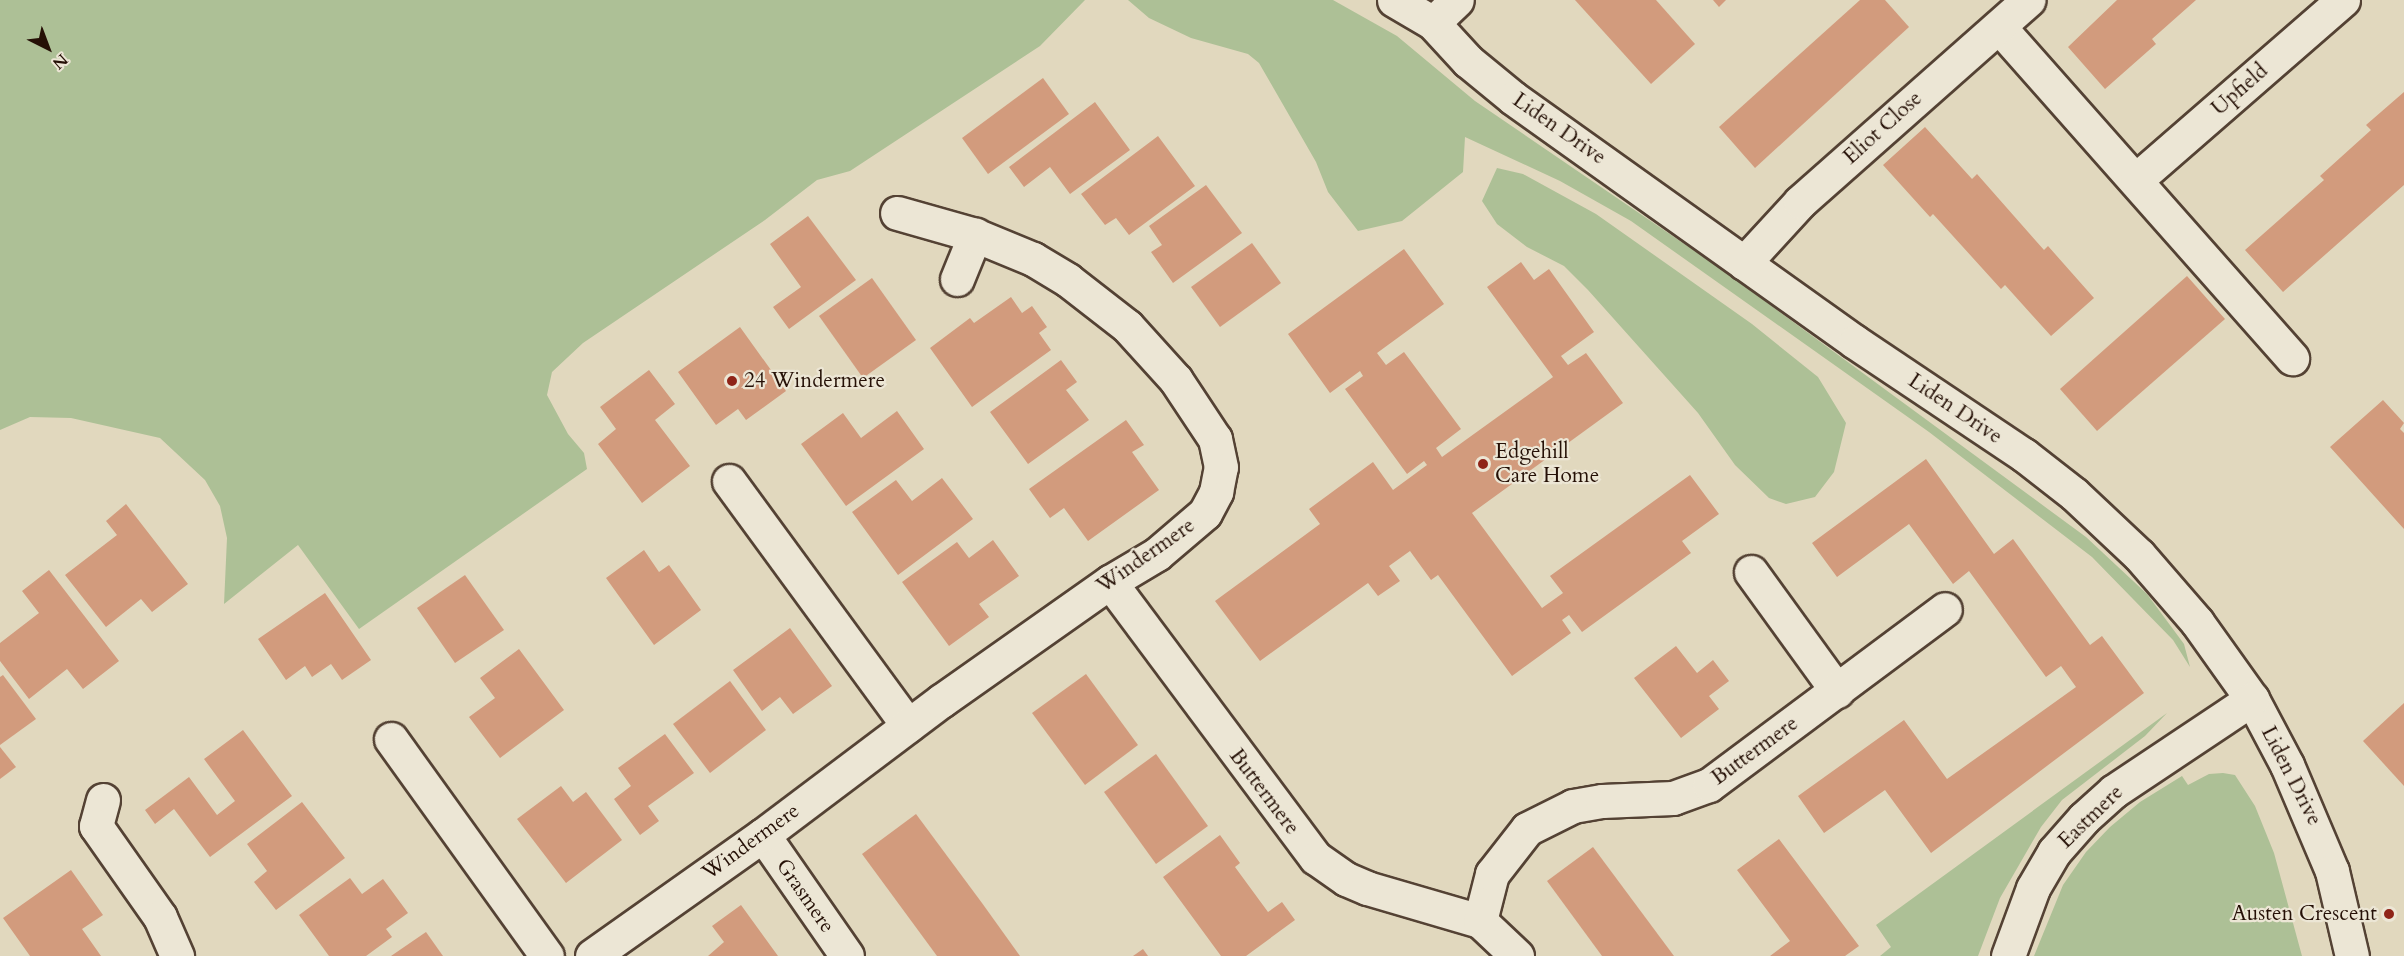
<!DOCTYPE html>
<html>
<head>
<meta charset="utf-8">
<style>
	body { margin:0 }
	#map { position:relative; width:2404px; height:956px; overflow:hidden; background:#e1d8be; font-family:Cardo,serif }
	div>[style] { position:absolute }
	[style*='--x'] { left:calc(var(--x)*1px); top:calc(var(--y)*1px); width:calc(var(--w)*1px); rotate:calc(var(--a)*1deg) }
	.green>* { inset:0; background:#adc096 }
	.building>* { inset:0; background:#d29b7d }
	.roads { filter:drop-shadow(2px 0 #544234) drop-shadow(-2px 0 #544234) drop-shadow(0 2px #544234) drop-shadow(0 -2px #544234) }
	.street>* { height:33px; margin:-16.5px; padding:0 16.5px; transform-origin:16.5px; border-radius:16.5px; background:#ece6d5 }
	.dots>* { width:16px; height:16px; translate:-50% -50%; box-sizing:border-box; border:3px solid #ece6d5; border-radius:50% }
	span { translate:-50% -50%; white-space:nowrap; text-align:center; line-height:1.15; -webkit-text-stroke:4.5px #ece6d5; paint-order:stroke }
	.street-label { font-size:21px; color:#251006 }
	.poi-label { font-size:21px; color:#251006 }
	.left { translate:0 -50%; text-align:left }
	.right { translate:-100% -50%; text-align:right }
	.north { position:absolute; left:18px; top:18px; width:60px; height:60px; -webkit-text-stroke:4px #ece6d5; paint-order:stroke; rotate:138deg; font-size:16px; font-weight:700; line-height:24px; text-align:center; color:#251006 }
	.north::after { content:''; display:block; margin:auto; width:21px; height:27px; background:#251006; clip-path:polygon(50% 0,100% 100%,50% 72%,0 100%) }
</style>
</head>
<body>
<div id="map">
	<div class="green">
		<div style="clip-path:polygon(0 0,1085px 0,1040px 46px,850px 171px,817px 180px,765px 220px,583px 343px,552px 372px,547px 395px,568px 434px,584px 453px,587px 469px,359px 629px,298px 545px,224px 604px,227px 538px,220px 506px,205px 480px,160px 438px,71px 418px,30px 417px,0 430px)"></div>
		<div style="clip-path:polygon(1128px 0,1333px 0,1397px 36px,1475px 101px,1721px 269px,2086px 537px,2147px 594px,2184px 644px,2190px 667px,2173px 640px,2092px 557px,1929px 432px,1631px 221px,1560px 181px,1465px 137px,1463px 172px,1402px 221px,1358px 231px,1328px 192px,1316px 162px,1259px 63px,1248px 54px,1191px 38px,1149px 18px)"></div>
		<div style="clip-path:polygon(1497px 168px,1523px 174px,1596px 214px,1752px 324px,1818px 377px,1846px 423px,1834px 472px,1815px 497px,1786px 504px,1769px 498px,1735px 465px,1698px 413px,1588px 290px,1564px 266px,1527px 247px,1497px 224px,1482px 201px)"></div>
		<div style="clip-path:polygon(2167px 713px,2145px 736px,2062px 800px,2041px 827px,2000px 898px,1978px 956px,1880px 956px,1891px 947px,1876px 925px)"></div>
		<div style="clip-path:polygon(2223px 773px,2235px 775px,2255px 806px,2274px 853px,2302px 956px,2034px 956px,2063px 885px,2086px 852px,2110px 827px,2140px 802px,2182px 776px,2188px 785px,2209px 774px)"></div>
	</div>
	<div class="building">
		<div style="clip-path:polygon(1575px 0,1656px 0,1695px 44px,1651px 84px)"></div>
		<div style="clip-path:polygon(1713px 0,1726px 0,1719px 7px)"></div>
		<div style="clip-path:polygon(1860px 0,1885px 0,1909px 27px,1755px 168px,1719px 127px)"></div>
		<div style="clip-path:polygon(2117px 0,2196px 0,2152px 39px,2156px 44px,2105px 89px,2068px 47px)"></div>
		<div style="clip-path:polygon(1043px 78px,1069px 114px,988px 174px,962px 138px)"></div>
		<div style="clip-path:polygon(2404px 92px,2404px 185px,2283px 292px,2245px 250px,2324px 180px,2320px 176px,2371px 130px,2366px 125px)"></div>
		<div style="clip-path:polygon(1095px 102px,1130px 150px,1070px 194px,1050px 167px,1024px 187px,1009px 167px)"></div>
		<div style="clip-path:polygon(1925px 127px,1972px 179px,1977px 174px,2044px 250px,2048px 246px,2094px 298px,2051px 336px,2005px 285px,2001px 289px,1933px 214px,1930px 217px,1883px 165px)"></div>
		<div style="clip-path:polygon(1158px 136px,1195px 186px,1129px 235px,1116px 218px,1105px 225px,1081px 194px)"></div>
		<div style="clip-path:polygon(1206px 185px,1242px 233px,1173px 283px,1151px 252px,1162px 245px,1149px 226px)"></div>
		<div style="clip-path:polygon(808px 216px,856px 280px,789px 329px,773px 307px,801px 287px,770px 244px)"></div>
		<div style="clip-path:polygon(1252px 243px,1281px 283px,1220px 327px,1191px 287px)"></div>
		<div style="clip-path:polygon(1404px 249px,1444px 304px,1377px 353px,1386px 365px,1404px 352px,1461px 429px,1436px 448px,1442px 457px,1553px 377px,1487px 287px,1521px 262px,1534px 280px,1549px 269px,1594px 332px,1561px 356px,1568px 365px,1586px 353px,1623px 403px,1472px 513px,1542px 608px,1563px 593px,1550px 576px,1690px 475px,1719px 514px,1682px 541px,1691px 553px,1582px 632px,1569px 615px,1562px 620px,1571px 633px,1512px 676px,1438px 575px,1431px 580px,1410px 551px,1389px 566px,1400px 581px,1378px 596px,1368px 583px,1260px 661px,1215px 601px,1320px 524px,1309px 509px,1373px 462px,1393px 490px,1427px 465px,1424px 461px,1407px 474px,1345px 389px,1363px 376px,1360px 371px,1330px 393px,1288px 334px)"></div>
		<div style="clip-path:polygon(2187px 276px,2225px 319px,2097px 431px,2060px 389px)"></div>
		<div style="clip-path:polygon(872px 278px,916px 340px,863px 378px,819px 316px)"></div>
		<div style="clip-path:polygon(1011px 297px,1022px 313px,1032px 306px,1047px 327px,1039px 333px,1051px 350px,972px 407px,930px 348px,970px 318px,974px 323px)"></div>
		<div style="clip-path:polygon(740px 327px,786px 391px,746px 420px,738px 409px,716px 425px,678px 372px)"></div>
		<div style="clip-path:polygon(1061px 360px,1077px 382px,1066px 390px,1089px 420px,1028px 464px,990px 412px)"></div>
		<div style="clip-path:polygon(649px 370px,675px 404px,655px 420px,690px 466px,642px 503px,598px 444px,616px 429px,600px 407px)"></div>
		<div style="clip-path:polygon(2383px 400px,2404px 423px,2400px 429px,2404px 433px,2404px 529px,2330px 447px)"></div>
		<div style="clip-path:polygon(897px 411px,924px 449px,846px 506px,801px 444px,843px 413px,861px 438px)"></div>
		<div style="clip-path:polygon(1126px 420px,1144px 445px,1132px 452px,1159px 490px,1088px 541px,1064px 508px,1050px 518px,1029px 489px)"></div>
		<div style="clip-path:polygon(1926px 459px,1994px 554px,2013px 539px,2090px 645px,2102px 636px,2144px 693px,1931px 853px,1885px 790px,1824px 833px,1798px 796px,1904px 720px,1947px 779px,2076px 687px,2061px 666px,2046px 677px,1969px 571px,1953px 584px,1909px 524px,1837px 577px,1812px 543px)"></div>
		<div style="clip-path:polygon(942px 478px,973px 519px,898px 575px,852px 512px,896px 480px,912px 501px)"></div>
		<div style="clip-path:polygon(126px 504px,188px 584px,152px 612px,141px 599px,106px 627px,65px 575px,117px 535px,106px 521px)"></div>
		<div style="clip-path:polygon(993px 540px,1019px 576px,979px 604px,989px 617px,949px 646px,902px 582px,957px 542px,969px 558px)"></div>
		<div style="clip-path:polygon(644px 550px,659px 572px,669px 565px,701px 610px,654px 645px,606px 578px)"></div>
		<div style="clip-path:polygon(49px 570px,119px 661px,83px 689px,67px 669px,29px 699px,0 661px,0 643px,39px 613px,22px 591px)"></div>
		<div style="clip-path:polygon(465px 575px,504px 630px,455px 663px,417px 608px)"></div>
		<div style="clip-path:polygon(325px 593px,371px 660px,342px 680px,331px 664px,312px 677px,305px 666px,286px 680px,258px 639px)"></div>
		<div style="clip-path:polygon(790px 628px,832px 686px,793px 714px,780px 697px,762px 711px,733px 670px)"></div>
		<div style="clip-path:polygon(1676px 646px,1697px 673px,1713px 660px,1729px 681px,1709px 696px,1719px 709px,1681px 738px,1634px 678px)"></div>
		<div style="clip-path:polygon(519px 649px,564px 710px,500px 758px,469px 717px,495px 698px,480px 678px)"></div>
		<div style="clip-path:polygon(1086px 674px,1138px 745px,1085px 785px,1032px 713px)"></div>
		<div style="clip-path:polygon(3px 675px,36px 719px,0 745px,0 677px)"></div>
		<div style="clip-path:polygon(730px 681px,766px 730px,710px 773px,673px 724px)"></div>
		<div style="clip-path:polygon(2404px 703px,2404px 786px,2363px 741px)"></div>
		<div style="clip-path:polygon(243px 730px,292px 796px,210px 857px,174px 809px,155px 824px,145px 810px,189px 777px,217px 815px,235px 801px,204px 759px)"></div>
		<div style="clip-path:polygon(665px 734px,694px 773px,648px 806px,659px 821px,640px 835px,614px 799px,631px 786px,618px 768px)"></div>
		<div style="clip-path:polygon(0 747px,16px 767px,0 779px)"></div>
		<div style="clip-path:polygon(1156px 754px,1208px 826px,1156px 864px,1104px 792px)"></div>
		<div style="clip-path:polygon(561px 786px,573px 802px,586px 792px,622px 840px,566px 883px,517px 819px)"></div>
		<div style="clip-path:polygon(302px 802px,345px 858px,276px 910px,254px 882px,267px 871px,247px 844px)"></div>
		<div style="clip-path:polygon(916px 814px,982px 903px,1020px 956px,937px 956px,862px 854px)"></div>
		<div style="clip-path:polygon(1220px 835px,1240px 863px,1235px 867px,1268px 912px,1282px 902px,1295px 920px,1246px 956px,1221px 956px,1163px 877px)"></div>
		<div style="clip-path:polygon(1779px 839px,1859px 946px,1845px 956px,1770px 956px,1790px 941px,1737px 870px)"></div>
		<div style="clip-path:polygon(1593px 847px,1674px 956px,1602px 956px,1547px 881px)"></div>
		<div style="clip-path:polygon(71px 870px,103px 915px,82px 929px,101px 956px,30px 956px,3px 918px)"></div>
		<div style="clip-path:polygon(350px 878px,362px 894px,383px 879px,408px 913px,386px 929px,392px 937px,366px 956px,329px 956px,299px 915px)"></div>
		<div style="clip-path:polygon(741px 905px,778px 956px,708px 956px,724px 942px,712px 926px)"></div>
		<div style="clip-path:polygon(426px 932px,443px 956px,391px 956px)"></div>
		<div style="clip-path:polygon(1143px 949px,1148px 956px,1133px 956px)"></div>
	</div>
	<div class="roads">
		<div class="street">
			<div style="--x:1394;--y:0;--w:45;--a:30.5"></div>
			<div style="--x:1433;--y:23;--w:52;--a:47.4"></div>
			<div style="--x:1468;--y:61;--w:58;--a:39.4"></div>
			<div style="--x:1513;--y:98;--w:420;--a:35.5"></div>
			<div style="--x:1855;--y:342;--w:203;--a:33.8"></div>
			<div style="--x:2024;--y:455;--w:63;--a:38"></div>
			<div style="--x:2074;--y:494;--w:89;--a:43.2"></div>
			<div style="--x:2139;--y:555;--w:89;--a:49.1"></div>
			<div style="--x:2197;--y:622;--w:95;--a:54.5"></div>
			<div style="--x:2252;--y:699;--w:75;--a:62.1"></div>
			<div style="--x:2287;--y:765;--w:115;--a:67"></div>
			<div style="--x:2332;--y:871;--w:87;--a:76.8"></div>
			<div style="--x:1433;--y:23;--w:33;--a:-44"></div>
			<div style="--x:2000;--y:28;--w:441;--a:48.5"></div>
			<div style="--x:2137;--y:179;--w:273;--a:-41"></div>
			<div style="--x:1744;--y:263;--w:83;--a:-47.4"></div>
			<div style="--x:1800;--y:202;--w:305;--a:-41.5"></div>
			<div style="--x:957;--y:279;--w:48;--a:-67.8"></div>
			<div style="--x:729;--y:481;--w:303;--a:53.8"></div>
			<div style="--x:1751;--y:572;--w:147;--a:54.1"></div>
			<div style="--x:1110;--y:582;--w:344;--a:53.3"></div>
			<div style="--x:1316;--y:858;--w:37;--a:35"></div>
			<div style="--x:1346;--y:879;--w:23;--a:23"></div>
			<div style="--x:1367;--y:888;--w:118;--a:16.3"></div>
			<div style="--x:1480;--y:921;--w:51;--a:43.4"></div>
			<div style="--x:391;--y:739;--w:267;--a:54.3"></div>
			<div style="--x:103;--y:800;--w:27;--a:105"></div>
			<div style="--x:96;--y:826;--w:111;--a:54.9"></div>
			<div style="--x:160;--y:917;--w:43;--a:66.4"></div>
			<div style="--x:763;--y:835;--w:147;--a:55.2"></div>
			<div style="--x:1480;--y:921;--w:49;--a:-75.7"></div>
			<div style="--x:1492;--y:874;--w:57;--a:-52.1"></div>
			<div style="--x:1527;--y:829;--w:51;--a:-26.6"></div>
			<div style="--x:1573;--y:806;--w:29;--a:-10"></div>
			<div style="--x:1602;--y:801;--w:71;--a:-2.4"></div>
			<div style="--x:1673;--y:798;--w:38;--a:-20"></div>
			<div style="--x:1709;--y:785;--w:294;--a:-36.7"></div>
			<div style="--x:592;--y:956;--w:209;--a:-35.3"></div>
			<div style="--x:763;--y:835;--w:223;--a:-37"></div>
			<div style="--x:941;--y:701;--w:207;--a:-35.2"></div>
			<div style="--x:1110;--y:582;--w:55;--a:-30.8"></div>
			<div style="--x:1157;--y:554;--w:63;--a:-40.5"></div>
			<div style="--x:1205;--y:513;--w:24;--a:-62"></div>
			<div style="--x:1216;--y:492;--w:25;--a:-79"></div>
			<div style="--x:1221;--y:467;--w:29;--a:-102"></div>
			<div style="--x:1215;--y:439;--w:71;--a:-123.5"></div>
			<div style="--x:1176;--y:380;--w:73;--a:-132.2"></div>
			<div style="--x:1127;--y:326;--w:75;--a:-142.1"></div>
			<div style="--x:1068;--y:280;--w:41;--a:-149"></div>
			<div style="--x:1033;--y:259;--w:63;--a:-157.5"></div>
			<div style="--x:975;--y:235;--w:81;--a:-164.2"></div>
			<div style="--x:2008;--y:956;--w:72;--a:-69.8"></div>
			<div style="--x:2033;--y:888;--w:42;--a:-59.7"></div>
			<div style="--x:2054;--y:852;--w:45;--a:-48.6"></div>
			<div style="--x:2084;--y:818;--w:40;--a:-42"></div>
			<div style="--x:2114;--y:791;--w:166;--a:-33.7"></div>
		</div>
	</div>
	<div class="dots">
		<div style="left:732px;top:381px;background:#8f2418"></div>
		<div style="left:1483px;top:464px;background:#8f2418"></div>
		<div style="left:2389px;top:914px;background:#8f2418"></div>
	</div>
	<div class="street-label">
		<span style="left:2240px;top:90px;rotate:-41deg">Upfield</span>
		<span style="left:1883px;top:128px;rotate:-42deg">Eliot Close</span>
		<span style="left:1559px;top:129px;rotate:35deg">Liden Drive</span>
		<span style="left:1955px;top:409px;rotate:34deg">Liden Drive</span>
		<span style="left:1146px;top:556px;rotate:-35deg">Windermere</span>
		<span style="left:1755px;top:751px;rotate:-36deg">Buttermere</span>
		<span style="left:2291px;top:776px;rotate:63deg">Liden Drive</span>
		<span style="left:1264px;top:792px;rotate:53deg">Buttermere</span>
		<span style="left:2091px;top:817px;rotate:-44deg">Eastmere</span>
		<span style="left:751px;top:842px;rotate:-36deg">Windermere</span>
		<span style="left:805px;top:896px;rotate:55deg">Grasmere</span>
	</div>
	<div class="poi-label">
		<span class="left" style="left:744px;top:381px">24 Windermere</span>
		<span class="left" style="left:1495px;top:464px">Edgehill<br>Care Home</span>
		<span class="right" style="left:2377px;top:914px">Austen Crescent</span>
	</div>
	<div class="north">N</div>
</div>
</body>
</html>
